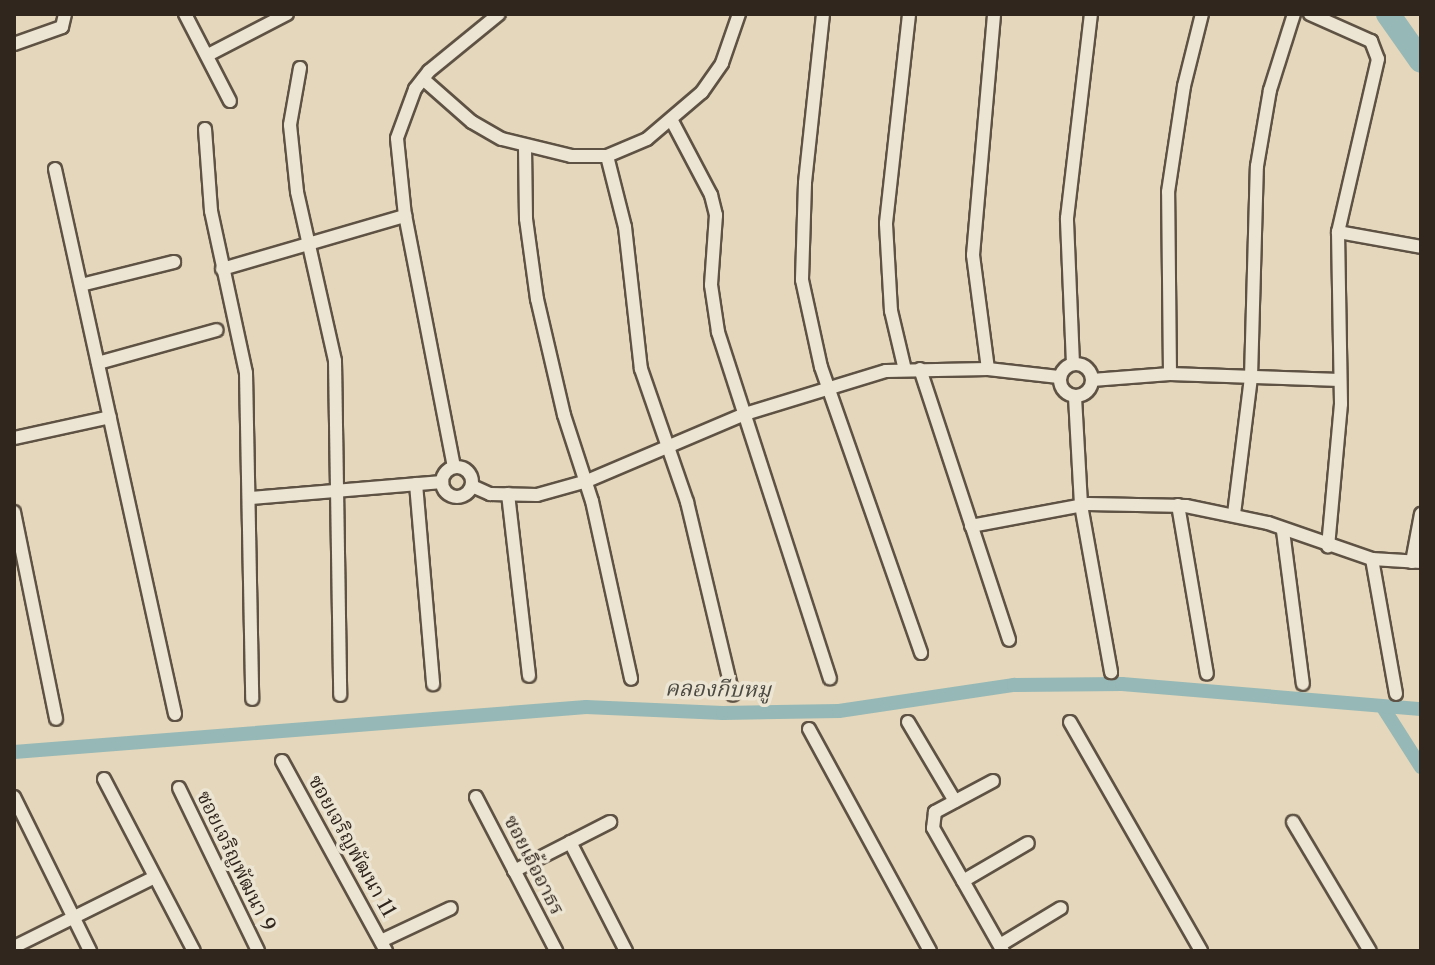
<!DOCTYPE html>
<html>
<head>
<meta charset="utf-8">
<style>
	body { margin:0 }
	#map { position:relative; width:1435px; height:965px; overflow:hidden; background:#e4d7bb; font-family:"Libre Caslon Text","Noto Serif Thai",serif }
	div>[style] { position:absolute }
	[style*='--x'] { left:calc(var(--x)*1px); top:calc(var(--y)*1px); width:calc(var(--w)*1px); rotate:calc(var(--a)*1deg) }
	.canal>* { height:14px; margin:-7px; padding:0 7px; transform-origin:7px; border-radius:7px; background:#96b8b6 }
	.river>* { height:24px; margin:-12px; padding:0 12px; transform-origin:12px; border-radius:12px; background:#96b8b6 }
	.roads { filter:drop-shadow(2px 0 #5e5244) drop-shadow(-2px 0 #5e5244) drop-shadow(0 2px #5e5244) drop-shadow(0 -2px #5e5244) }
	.street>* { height:12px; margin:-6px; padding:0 6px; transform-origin:6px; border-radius:6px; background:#ede5d3 }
	.street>.ring { margin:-6px; padding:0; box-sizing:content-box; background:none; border:12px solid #ede5d3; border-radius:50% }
	span { translate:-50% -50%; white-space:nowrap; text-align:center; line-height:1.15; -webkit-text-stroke:7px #ede5d3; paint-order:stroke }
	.street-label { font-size:20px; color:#31261d }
	.water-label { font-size:22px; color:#4a4a43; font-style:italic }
	.frame { position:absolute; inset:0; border:16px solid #31261d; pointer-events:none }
</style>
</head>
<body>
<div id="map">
	<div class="canal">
		<div style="--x:1384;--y:709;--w:69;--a:57.5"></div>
		<div style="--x:14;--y:752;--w:574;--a:-4.5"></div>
		<div style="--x:586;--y:707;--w:137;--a:2.5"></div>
		<div style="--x:723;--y:713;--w:116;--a:-1"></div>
		<div style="--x:839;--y:711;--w:177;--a:-8.5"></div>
		<div style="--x:1014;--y:685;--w:108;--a:-0.5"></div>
		<div style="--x:1122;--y:684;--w:300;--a:4.8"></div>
	</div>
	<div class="river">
		<div style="--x:1388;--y:14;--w:57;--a:54.9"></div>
	</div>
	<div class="roads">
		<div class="street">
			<div style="--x:185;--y:14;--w:98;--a:62.7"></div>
			<div style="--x:823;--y:14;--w:170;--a:96.1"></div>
			<div style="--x:805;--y:183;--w:97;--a:91.8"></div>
			<div style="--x:802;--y:280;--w:89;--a:77.7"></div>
			<div style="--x:821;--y:367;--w:303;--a:70.7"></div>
			<div style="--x:1310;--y:14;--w:67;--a:23.9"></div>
			<div style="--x:1371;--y:41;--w:19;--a:69"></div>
			<div style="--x:1378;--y:59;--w:178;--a:103"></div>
			<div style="--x:1338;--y:232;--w:172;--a:89"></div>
			<div style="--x:1341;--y:404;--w:143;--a:95.2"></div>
			<div style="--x:14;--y:44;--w:51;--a:-19.5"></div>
			<div style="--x:62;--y:27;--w:13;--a:-77"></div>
			<div style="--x:208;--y:55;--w:89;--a:-27.4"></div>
			<div style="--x:300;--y:68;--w:58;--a:100"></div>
			<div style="--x:290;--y:125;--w:67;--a:84"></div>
			<div style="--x:297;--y:192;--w:173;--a:77.3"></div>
			<div style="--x:335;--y:361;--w:334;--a:89.1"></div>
			<div style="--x:423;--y:79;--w:65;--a:41.3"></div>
			<div style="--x:472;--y:122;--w:34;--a:30"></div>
			<div style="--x:502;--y:139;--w:71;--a:13.8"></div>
			<div style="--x:571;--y:156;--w:36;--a:0"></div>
			<div style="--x:607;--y:156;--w:43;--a:-23"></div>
			<div style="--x:647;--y:139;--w:72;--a:-40.5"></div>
			<div style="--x:702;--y:92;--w:35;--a:-55"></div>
			<div style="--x:722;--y:63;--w:52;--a:-70.9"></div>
			<div style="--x:672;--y:121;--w:84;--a:62.2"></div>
			<div style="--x:711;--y:195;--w:21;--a:76"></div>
			<div style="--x:716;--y:215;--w:70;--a:94.1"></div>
			<div style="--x:711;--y:285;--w:48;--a:81.5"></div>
			<div style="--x:718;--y:332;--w:364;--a:72.1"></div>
			<div style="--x:205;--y:129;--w:82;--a:85.8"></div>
			<div style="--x:211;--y:211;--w:166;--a:77.8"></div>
			<div style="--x:246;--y:373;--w:326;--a:88.9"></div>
			<div style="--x:525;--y:147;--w:72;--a:89.2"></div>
			<div style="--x:526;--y:219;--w:81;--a:82.2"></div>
			<div style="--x:537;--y:299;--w:119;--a:76.9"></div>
			<div style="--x:564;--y:415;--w:90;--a:72"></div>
			<div style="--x:592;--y:501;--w:182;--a:77.6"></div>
			<div style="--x:607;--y:156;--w:73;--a:75.8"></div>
			<div style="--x:625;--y:227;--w:143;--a:83.6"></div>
			<div style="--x:641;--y:369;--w:141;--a:70.9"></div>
			<div style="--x:687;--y:502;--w:198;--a:76.6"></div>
			<div style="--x:55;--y:169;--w:558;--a:77.58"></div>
			<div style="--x:1338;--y:232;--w:84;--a:10.2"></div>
			<div style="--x:222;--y:269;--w:191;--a:-16.2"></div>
			<div style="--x:81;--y:285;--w:96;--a:-13.9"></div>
			<div style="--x:98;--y:363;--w:123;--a:-15.5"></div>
			<div class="ring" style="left:1060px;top:364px;width:20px;height:20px"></div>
			<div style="--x:1073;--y:364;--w:146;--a:-92.4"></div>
			<div style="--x:1067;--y:218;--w:205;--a:-83.3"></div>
			<div style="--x:920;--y:369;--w:285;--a:71.8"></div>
			<div style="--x:988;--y:369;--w:115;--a:-97.5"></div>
			<div style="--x:973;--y:255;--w:242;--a:-85"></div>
			<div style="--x:905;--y:370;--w:61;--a:-103.3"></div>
			<div style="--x:891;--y:311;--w:88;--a:-93.3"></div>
			<div style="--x:886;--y:223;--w:210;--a:-83.7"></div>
			<div style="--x:1170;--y:374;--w:182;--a:-90.6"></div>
			<div style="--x:1168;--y:192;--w:107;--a:-81.4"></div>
			<div style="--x:1184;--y:86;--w:74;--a:-76"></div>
			<div style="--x:1092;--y:380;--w:78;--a:-4.4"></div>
			<div style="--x:1170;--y:374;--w:170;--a:2"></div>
			<div style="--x:1075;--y:397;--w:108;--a:86.8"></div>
			<div style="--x:1081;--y:505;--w:170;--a:79.8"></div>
			<div style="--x:14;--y:438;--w:98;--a:-12.3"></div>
			<div style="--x:454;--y:467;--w:256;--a:-101"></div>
			<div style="--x:405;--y:216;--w:78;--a:-95.9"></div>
			<div style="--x:397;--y:138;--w:52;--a:-69.8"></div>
			<div style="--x:415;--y:89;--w:23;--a:-52"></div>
			<div style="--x:429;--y:71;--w:90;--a:-39.2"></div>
			<div class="ring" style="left:442px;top:467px;width:18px;height:18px"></div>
			<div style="--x:416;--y:484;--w:201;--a:85.1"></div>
			<div style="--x:472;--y:486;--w:20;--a:24"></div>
			<div style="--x:490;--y:494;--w:47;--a:1.2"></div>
			<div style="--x:537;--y:495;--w:52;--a:-15.6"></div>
			<div style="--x:587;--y:481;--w:172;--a:-23"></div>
			<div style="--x:745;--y:414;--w:147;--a:-17"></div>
			<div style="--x:886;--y:371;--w:102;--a:-1.1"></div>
			<div style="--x:988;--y:369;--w:71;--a:6.4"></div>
			<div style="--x:508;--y:494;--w:183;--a:83.4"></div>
			<div style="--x:251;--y:498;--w:192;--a:-4.8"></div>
			<div style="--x:1178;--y:505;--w:171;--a:80.3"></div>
			<div style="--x:14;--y:512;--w:211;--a:78.5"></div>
			<div style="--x:1234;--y:514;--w:138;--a:-82.9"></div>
			<div style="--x:1251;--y:377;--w:211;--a:-88.4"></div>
			<div style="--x:1257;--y:166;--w:77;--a:-80.3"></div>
			<div style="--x:1270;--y:90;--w:80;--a:-72.5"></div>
			<div style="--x:971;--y:526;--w:119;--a:-10.6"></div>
			<div style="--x:1088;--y:504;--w:98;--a:1.2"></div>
			<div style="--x:1186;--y:506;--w:84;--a:11.7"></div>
			<div style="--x:1268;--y:523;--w:110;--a:19.1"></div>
			<div style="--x:1372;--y:559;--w:49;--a:3.5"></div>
			<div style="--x:1283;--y:531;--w:154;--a:82.6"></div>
			<div style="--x:1372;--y:559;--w:137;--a:79.9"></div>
			<div style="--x:1412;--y:562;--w:49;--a:-79.4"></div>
			<div style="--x:908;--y:722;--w:92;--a:59.3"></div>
			<div style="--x:1070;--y:722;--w:264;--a:60.2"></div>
			<div style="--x:809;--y:729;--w:253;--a:61.4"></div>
			<div style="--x:282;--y:761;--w:217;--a:61.3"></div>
			<div style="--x:104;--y:779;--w:194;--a:62.4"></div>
			<div style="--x:993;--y:781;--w:66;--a:151.9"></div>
			<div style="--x:935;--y:812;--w:16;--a:97"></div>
			<div style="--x:933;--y:828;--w:142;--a:60.4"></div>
			<div style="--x:179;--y:788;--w:181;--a:64.1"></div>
			<div style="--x:14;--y:797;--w:172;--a:63.7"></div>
			<div style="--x:476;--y:797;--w:174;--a:62.5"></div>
			<div style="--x:1293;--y:822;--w:150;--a:59.2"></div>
			<div style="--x:570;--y:842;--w:123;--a:62.8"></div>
			<div style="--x:514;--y:871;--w:108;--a:-27"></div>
			<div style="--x:963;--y:881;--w:75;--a:-30.3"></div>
			<div style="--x:381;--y:941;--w:77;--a:-25.2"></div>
			<div style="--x:1000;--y:945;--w:71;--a:-31.2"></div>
			<div style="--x:14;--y:947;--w:157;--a:-26.4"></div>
		</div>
	</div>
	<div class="street-label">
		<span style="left:352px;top:846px;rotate:61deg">ซอยเจริญพัฒนา 11</span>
		<span style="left:236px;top:861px;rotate:64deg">ซอยเจริญพัฒนา 9</span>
		<span style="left:534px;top:865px;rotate:63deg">ซอยเอิ้ออาธร</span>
	</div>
	<div class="water-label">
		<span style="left:718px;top:689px;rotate:1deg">คลองกีบหมู</span>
	</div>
	<div class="frame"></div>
</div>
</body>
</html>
